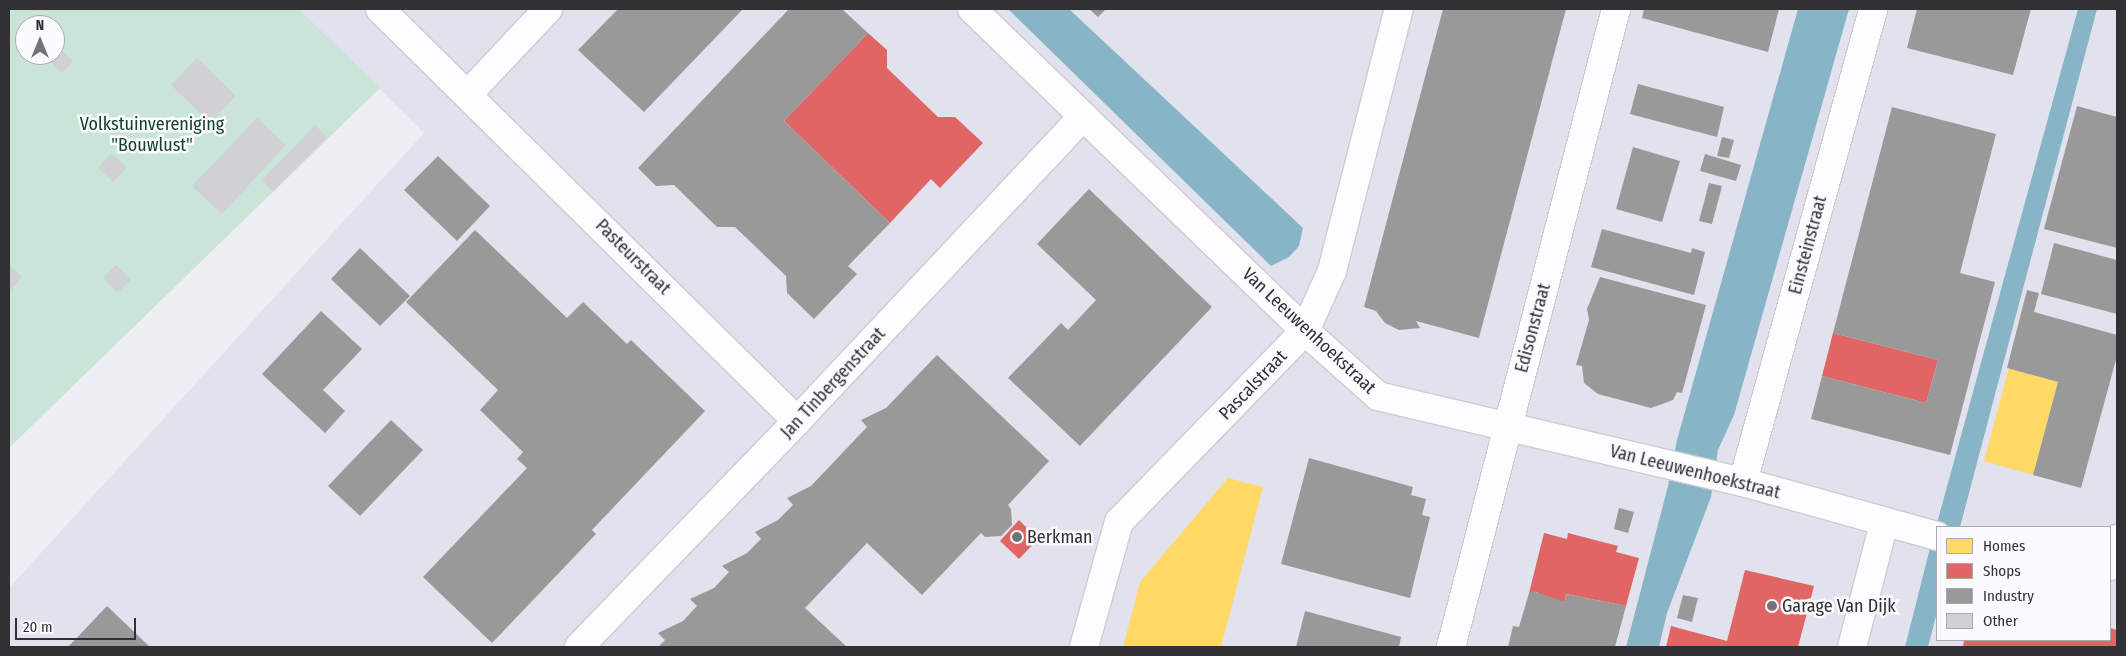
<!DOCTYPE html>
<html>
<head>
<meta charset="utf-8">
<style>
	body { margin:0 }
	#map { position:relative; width:2126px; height:656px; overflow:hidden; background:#efeef5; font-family:"Fira Sans Condensed",sans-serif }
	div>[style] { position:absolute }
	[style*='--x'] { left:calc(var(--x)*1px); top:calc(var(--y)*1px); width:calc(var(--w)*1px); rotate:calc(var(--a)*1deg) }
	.built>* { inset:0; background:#e2e1ee }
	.green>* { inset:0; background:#cbe4d8 }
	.water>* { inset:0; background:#87b5c6 }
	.homes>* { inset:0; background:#ffd966 }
	.shops>* { inset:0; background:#e06666 }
	.industry>* { inset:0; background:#999 }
	.building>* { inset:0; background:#d0d0d5 }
	.roads { filter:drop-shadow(1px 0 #cdccd1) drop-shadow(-1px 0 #cdccd1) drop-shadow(0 1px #cdccd1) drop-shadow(0 -1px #cdccd1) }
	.minor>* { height:28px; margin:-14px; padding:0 14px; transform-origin:14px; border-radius:14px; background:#fdfcfe }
	.dots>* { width:14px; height:14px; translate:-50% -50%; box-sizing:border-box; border:2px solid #fafaff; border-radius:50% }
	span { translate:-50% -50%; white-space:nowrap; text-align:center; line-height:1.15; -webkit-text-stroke:5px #fafaff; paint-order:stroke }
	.park-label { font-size:18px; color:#16422c }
	.street-label { font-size:18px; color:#303035 }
	.poi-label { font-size:18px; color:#303035 }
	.left { translate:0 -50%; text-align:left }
	.frame { position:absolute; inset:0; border:10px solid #303035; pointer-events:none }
	.legend { position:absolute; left:1936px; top:526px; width:175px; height:115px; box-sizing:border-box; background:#fafaff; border:1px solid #a9a9ae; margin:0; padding:6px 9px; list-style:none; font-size:15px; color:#303035 }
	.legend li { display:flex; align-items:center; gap:10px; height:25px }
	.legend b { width:25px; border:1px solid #a9a9ae }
	.north { position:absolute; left:15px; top:15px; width:50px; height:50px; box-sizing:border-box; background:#fafaff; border:1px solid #a9a9ae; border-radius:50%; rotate:0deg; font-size:14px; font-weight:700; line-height:20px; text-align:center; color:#303035 }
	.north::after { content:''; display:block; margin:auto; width:18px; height:22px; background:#737278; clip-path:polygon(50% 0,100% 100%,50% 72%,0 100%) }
	.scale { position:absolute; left:15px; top:618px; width:121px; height:22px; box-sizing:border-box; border:2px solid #303035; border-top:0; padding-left:6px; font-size:15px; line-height:18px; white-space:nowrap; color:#303035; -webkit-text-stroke:4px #fafaff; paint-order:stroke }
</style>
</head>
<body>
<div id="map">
	<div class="built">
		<div style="clip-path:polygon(evenodd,299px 9px,2117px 9px,2117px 647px,9px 647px,9px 588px,424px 133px,299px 9px,1937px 527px,2110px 527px,2110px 640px,1937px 640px,1937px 527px)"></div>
	</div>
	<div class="green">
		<div style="clip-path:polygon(evenodd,9px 9px,299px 9px,380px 88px,9px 448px,9px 9px,25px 25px,55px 25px,55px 55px,25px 55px,25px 25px)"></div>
	</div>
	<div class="water">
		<div style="clip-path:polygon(1008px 9px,1069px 9px,1303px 228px,1299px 246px,1289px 257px,1271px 266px)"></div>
		<div style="clip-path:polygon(1798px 9px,1849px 9px,1734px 415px,1718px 450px,1711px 497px,1667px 613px,1659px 647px,1626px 647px,1668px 486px,1677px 440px)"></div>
		<div style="clip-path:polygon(2078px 9px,2097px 9px,1960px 527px,1937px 527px,1937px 612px,1928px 647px,1905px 647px,1928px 556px)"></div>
	</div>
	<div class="homes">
		<div style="clip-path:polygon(2009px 368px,2058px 382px,2033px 475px,1984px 461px)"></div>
		<div style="clip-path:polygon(1228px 478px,1263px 487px,1221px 647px,1123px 647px,1140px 582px)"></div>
	</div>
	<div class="shops">
		<div style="clip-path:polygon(868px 33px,887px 50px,887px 68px,938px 117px,955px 117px,983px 143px,940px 188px,931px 179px,890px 223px,784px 121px)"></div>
		<div style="clip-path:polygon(1833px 333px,1938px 360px,1926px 403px,1822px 376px)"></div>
		<div style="clip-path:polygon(1019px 520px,1038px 539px,1019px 559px,1000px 541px)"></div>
		<div style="clip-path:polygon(1544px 533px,1567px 539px,1568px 533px,1618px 546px,1616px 552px,1639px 558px,1626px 606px,1566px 594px,1565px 602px,1538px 595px,1538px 592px,1529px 593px)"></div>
		<div style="clip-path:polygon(1745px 570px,1814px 586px,1798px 647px,1666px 647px,1671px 626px,1727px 641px)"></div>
		<div style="clip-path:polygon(2110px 628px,2117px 630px,2117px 647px,1963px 647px,1964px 640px,2110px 640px)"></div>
	</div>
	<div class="industry">
		<div style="clip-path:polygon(618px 9px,743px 9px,644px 112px,578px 50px)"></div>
		<div style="clip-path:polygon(789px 9px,842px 9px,868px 33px,784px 121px,890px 223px,848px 266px,857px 274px,814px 319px,787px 293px,786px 276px,735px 227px,717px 227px,674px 185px,656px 186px,638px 168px)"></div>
		<div style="clip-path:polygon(1089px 9px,1106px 9px,1098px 17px)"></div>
		<div style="clip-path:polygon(1443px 9px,1566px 9px,1479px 338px,1416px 321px,1420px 328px,1399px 330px,1385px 323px,1376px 311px,1364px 307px)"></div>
		<div style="clip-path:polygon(1644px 9px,1779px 9px,1768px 52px,1642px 18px)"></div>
		<div style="clip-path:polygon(1917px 9px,2031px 9px,2013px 75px,1907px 48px)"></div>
		<div style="clip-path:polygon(1638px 84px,1724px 107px,1717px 137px,1630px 114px)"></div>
		<div style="clip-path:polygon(2077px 106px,2117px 117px,2117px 248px,2044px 229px)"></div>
		<div style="clip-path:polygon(1892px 107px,1996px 134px,1960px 273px,1995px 282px,1950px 455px,1811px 419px,1822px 376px,1926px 403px,1938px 360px,1833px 333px)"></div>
		<div style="clip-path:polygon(1722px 137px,1734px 140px,1729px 158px,1717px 156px)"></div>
		<div style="clip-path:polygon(1633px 147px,1680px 161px,1662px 222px,1616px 209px)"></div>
		<div style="clip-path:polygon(1705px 154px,1741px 165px,1736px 181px,1700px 171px)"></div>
		<div style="clip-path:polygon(438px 156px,490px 206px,457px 241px,404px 190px)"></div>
		<div style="clip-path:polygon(1709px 183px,1722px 186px,1712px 224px,1699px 221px)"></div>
		<div style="clip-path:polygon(1089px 189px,1212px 307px,1080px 446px,1008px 378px,1061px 323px,1068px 330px,1096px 300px,1037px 244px)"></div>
		<div style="clip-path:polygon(1602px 229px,1691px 253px,1692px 248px,1705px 252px,1694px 295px,1591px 267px)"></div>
		<div style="clip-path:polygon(475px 230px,567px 318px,583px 302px,627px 344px,631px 340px,705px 411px,592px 530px,596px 534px,492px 643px,423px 577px,527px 468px,517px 459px,523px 452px,480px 410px,498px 390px,406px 302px)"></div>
		<div style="clip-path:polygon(2054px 243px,2117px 260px,2117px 314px,2041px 294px)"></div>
		<div style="clip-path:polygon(360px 248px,410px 296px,380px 326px,331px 279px)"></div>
		<div style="clip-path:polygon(1600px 277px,1706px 305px,1682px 393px,1677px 392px,1673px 400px,1651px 408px,1598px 394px,1584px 383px,1582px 366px,1576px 365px,1589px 320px,1587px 309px)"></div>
		<div style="clip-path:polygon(2027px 290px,2039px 293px,2034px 312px,2117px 335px,2117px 356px,2081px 488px,2033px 475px,2058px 382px,2007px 368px)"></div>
		<div style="clip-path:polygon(321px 311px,362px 349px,323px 390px,345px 411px,325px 433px,262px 374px)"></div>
		<div style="clip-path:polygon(937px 355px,1049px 461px,1008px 505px,1011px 509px,1012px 525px,1001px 536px,985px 537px,981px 533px,922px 595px,867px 543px,805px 608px,847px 647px,658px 647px,665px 640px,658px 633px,683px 621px,697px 606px,690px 599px,714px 588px,729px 572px,722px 566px,747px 553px,761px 539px,755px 532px,778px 520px,793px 505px,787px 498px,811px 486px,867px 427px,861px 420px,886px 408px)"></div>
		<div style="clip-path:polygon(391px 420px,423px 450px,360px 516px,328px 486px)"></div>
		<div style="clip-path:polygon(1309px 458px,1413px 487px,1411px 495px,1426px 499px,1422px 515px,1430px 517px,1410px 598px,1281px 564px)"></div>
		<div style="clip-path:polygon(1619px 508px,1634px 512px,1628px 533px,1614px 529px)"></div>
		<div style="clip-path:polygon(1533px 591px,1565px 602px,1566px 594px,1626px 606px,1615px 647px,1508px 647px,1513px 626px,1519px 627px,1529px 593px)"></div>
		<div style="clip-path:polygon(1683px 595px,1698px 598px,1692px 622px,1677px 618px)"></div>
		<div style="clip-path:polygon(107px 606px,150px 647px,68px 647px)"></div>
		<div style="clip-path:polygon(1305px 611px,1401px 637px,1399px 647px,1296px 647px)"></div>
	</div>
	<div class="building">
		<div style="clip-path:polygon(58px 46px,73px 61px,62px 73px,47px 58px,55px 55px)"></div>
		<div style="clip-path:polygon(197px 58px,236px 96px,210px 123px,171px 85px)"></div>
		<div style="clip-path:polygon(257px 118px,286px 145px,222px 214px,192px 186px)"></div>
		<div style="clip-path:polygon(315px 125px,327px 137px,273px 192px,262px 180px)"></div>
		<div style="clip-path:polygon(111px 153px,127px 167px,113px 182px,98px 168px)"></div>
		<div style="clip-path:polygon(9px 265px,22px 277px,11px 290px,9px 288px)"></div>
		<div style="clip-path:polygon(116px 265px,131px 280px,117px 293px,103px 278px)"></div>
	</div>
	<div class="roads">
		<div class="minor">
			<div style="--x:380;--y:9;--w:586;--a:44.65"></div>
			<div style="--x:972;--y:9;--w:463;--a:44"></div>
			<div style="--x:1305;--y:331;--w:98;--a:41.7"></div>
			<div style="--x:1378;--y:396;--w:375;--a:13.3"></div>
			<div style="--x:1743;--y:482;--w:201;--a:15.6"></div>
			<div style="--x:468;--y:94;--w:117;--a:-46.7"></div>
			<div style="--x:1743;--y:482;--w:491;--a:-74.6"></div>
			<div style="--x:2110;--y:566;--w:28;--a:-75"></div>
			<div style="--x:579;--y:647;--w:314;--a:-46"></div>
			<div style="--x:797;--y:421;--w:418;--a:-46.8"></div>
			<div style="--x:1084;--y:647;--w:130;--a:-74.4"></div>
			<div style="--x:1119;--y:522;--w:267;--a:-45.8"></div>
			<div style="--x:1305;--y:331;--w:66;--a:-65.8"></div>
			<div style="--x:1332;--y:271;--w:270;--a:-75.7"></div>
			<div style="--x:1451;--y:647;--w:659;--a:-75.5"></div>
			<div style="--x:1852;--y:647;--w:128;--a:-75.5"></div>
		</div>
	</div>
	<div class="dots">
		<div style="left:1017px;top:537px;background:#737278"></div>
		<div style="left:1772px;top:606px;background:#737278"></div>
	</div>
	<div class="park-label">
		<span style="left:152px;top:135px">Volkstuinvereniging<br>"Bouwlust"</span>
	</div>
	<div class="street-label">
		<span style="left:1808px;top:245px;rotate:-75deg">Einsteinstraat</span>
		<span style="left:633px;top:257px;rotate:45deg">Pasteurstraat</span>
		<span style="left:1533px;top:328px;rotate:-75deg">Edisonstraat</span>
		<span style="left:1309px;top:331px;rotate:43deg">Van Leeuwenhoekstraat</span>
		<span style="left:833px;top:383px;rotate:-47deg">Jan Tinbergenstraat</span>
		<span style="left:1253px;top:385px;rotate:-46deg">Pascalstraat</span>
		<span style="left:1695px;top:472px;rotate:14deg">Van Leeuwenhoekstraat</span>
	</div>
	<div class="poi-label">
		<span class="left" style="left:1027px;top:537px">Berkman</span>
		<span class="left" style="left:1782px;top:606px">Garage Van Dijk</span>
	</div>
	<div class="frame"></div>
	<ul class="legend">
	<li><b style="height:14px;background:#ffd966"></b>Homes</li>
	<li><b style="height:14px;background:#e06666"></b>Shops</li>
	<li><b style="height:14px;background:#999"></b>Industry</li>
	<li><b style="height:14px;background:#d0d0d5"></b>Other</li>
	</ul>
	<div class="north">N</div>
	<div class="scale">20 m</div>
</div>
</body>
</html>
